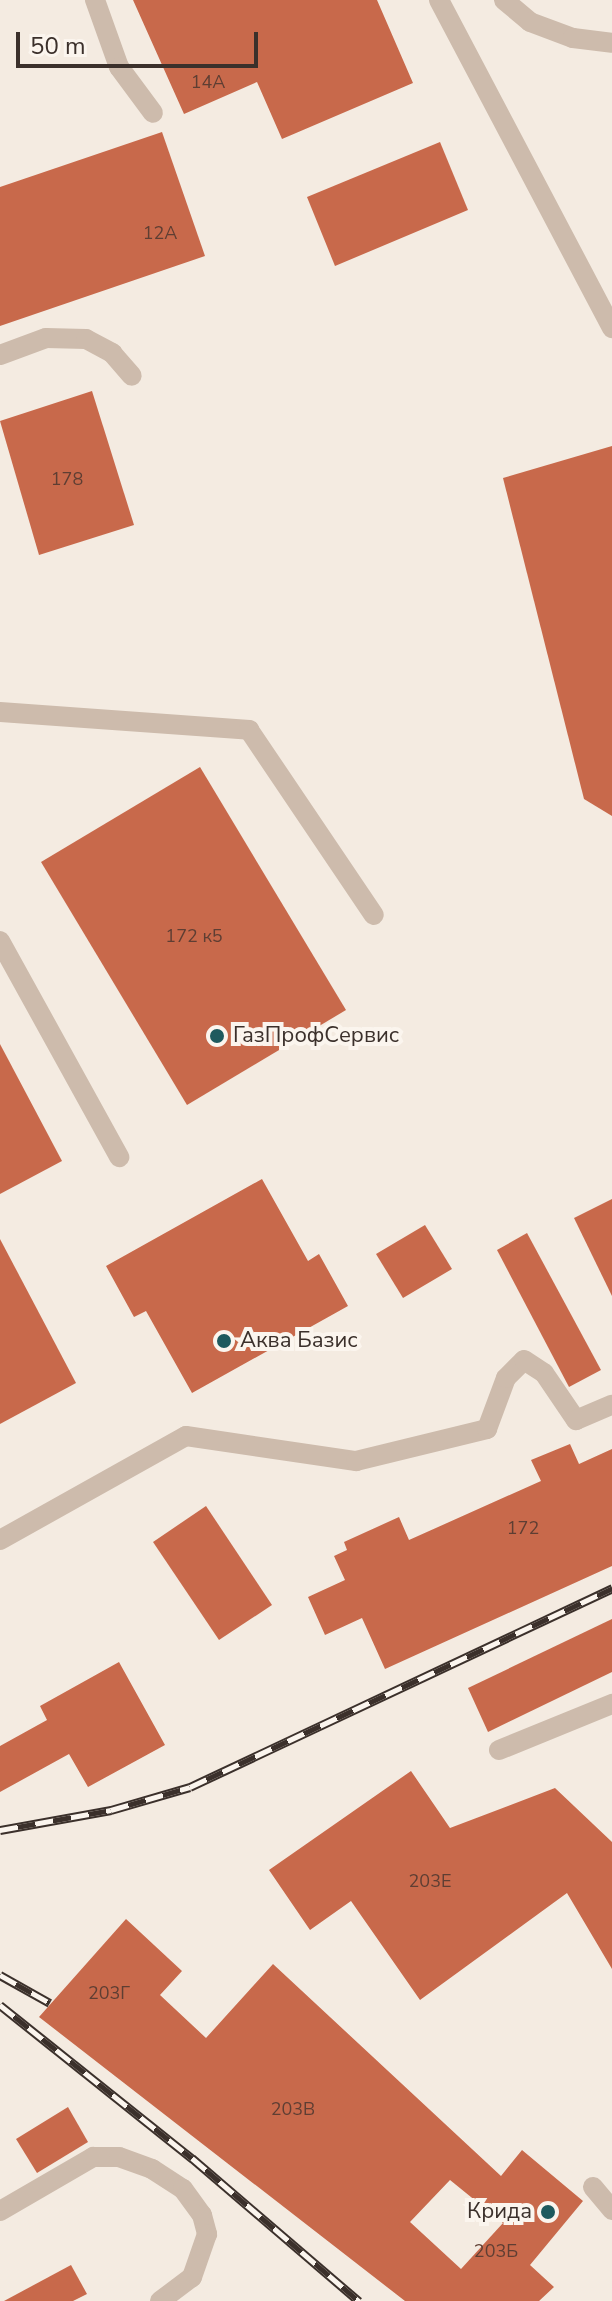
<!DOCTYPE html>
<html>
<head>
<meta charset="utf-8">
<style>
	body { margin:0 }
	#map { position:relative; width:612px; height:2301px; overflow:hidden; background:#f4ebe1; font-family:"Nunito Sans",sans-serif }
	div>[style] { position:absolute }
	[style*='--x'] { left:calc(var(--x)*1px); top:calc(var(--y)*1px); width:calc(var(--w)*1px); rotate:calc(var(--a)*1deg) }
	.building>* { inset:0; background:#c8694b }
	.minor>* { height:20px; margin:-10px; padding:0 10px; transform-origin:10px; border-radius:10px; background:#cdbbac }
	.rail>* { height:9px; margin-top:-4.5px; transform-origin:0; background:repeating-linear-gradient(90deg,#fbf5ee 0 18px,#3b302b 0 36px); box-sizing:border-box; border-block:2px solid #3b302b }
	.dots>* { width:22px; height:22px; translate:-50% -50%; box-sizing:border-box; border:4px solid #fbf5ee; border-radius:50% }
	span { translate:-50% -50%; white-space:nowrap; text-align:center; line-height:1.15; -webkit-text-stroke:8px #fbf5ee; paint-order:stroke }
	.number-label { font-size:18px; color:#5e3e33 }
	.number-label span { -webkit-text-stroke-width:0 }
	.poi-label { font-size:22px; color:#3b302b }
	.left { translate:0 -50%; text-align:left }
	.right { translate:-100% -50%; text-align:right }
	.scale { position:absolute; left:16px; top:32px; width:242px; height:36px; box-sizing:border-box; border:4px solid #3b302b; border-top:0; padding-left:10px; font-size:24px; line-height:28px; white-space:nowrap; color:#3b302b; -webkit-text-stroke:6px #fbf5ee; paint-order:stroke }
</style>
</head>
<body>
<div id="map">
	<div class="building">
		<div style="clip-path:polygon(133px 0,377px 0,413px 83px,282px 139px,257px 82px,184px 114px)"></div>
		<div style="clip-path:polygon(162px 132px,205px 256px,0 326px,0 187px)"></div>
		<div style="clip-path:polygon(440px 142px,468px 210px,335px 266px,307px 197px)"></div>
		<div style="clip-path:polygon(92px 391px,134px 525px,39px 555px,0 421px)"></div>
		<div style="clip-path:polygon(612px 446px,612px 816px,584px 799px,503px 478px)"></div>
		<div style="clip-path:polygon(200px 767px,346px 1010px,187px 1105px,41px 862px)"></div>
		<div style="clip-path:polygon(0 1044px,62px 1161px,0 1194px)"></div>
		<div style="clip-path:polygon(262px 1179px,308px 1261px,319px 1254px,348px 1306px,192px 1393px,146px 1311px,134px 1317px,106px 1266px)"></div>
		<div style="clip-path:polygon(612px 1199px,612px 1296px,574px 1218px)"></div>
		<div style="clip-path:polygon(425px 1225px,452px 1269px,403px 1298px,376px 1254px)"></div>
		<div style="clip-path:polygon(527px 1233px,601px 1370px,569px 1387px,497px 1250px)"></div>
		<div style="clip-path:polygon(0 1239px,76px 1383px,0 1424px)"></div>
		<div style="clip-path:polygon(570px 1444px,579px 1464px,612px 1449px,612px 1566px,385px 1669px,362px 1618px,325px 1635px,308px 1597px,345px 1580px,334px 1556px,347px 1550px,344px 1542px,399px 1517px,409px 1540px,541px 1481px,531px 1460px)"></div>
		<div style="clip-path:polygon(206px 1506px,272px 1605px,219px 1640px,153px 1542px)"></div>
		<div style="clip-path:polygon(612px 1619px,612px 1672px,488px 1732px,468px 1688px)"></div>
		<div style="clip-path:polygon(119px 1662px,165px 1745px,88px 1787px,69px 1754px,0 1792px,0 1746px,47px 1720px,40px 1706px)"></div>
		<div style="clip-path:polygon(411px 1771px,450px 1828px,555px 1788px,612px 1842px,612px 1969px,567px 1893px,420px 2000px,351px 1901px,310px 1930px,269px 1870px)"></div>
		<div style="clip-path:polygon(evenodd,126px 1919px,182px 1971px,160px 1995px,206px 2038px,273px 1964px,501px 2176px,522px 2150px,583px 2201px,530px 2265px,554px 2287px,539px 2301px,405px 2301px,39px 2017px,126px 1919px,450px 2180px,503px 2223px,461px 2269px,410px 2222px,450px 2180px)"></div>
		<div style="clip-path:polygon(68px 2107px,88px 2142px,37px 2173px,16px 2139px)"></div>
		<div style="clip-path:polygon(71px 2265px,87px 2294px,73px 2301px,4px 2301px)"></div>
	</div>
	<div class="minor">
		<div style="--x:95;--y:0;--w:71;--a:70.3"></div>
		<div style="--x:119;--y:67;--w:57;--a:53.5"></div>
		<div style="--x:439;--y:0;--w:371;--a:62.2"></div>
		<div style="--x:504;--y:0;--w:34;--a:40"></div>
		<div style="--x:530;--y:22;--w:46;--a:20.4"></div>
		<div style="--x:573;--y:38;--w:39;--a:7"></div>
		<div style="--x:0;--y:355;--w:49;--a:-20.3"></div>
		<div style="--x:46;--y:338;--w:40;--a:1.4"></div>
		<div style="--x:86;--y:339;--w:30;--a:28"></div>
		<div style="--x:112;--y:353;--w:30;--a:49"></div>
		<div style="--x:0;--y:712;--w:250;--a:4.1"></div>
		<div style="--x:249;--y:730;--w:223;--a:56"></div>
		<div style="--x:0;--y:941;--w:247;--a:61.1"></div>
		<div style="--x:0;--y:1540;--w:213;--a:-29.2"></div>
		<div style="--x:186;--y:1436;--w:172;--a:8.4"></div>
		<div style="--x:356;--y:1461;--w:135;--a:-13.7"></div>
		<div style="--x:487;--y:1429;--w:54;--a:-69.6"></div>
		<div style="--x:506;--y:1378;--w:25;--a:-45"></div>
		<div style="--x:524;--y:1360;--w:24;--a:33"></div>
		<div style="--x:544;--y:1373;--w:57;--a:55.8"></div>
		<div style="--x:576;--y:1420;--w:39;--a:-23"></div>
		<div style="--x:499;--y:1750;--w:122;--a:-22.2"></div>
		<div style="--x:593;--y:2187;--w:30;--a:50"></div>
		<div style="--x:0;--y:2211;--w:108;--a:-30.1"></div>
		<div style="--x:93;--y:2157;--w:26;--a:0"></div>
		<div style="--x:119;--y:2157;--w:35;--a:20"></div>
		<div style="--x:152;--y:2169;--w:37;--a:33"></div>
		<div style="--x:183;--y:2189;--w:32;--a:54"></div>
		<div style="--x:202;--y:2215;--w:20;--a:75"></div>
		<div style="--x:207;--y:2234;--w:46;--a:109.2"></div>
		<div style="--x:192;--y:2277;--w:40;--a:143"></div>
	</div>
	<div class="rail">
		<div style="--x:0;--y:1830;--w:113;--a:-10.2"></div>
		<div style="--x:111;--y:1810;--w:82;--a:-16.2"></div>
		<div style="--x:190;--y:1787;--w:467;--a:-25.2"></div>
		<div style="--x:0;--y:1975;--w:57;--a:29.2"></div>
		<div style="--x:0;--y:2005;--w:246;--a:38.6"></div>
		<div style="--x:192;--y:2158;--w:220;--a:40.6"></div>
	</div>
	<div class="dots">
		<div style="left:217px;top:1036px;background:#1f5a5e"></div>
		<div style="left:224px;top:1341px;background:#1f5a5e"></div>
		<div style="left:548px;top:2212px;background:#1f5a5e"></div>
	</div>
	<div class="number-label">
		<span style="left:208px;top:82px">14А</span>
		<span style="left:160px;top:233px">12А</span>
		<span style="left:67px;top:479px">178</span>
		<span style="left:194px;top:936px">172 к5</span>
		<span style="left:523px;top:1528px">172</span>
		<span style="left:430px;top:1881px">203Е</span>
		<span style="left:109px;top:1993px">203Г</span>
		<span style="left:293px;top:2109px">203В</span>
		<span style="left:496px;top:2251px">203Б</span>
	</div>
	<div class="poi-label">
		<span class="left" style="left:233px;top:1036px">ГазПрофСервис</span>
		<span class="left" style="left:240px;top:1341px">Аква Базис</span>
		<span class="right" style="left:532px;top:2212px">Крида</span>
	</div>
	<div class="scale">50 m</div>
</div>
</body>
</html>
